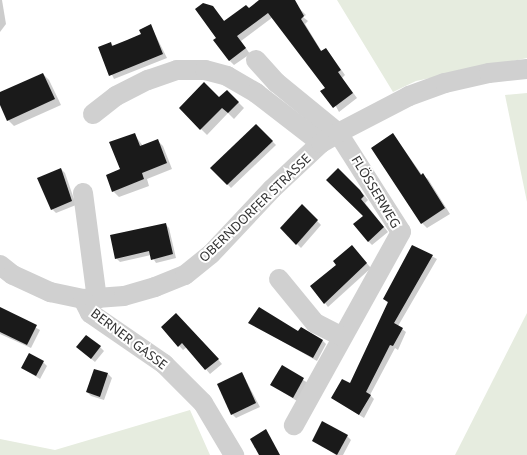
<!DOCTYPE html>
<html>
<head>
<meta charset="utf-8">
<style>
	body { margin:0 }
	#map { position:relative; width:527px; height:455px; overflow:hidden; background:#fff; font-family:"Noto Sans",sans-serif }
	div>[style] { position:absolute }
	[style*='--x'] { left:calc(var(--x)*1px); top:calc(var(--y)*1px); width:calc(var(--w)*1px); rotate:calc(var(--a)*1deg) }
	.green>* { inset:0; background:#e6ecdf }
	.shadow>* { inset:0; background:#0003 }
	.building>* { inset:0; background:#1a1a1a }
	.minor>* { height:20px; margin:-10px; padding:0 10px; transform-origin:10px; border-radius:10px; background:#d0d0d0 }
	span { translate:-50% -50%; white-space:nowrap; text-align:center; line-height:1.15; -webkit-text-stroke:4px #fff; paint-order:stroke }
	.street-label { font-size:13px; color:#333 }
</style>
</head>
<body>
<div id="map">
	<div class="green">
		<div style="clip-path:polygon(337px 0,527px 0,527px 58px,416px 81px,393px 92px)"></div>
		<div style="clip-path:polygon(527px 93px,527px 202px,505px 95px)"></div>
		<div style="clip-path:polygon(527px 313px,527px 455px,455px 455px)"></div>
		<div style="clip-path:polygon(190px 410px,210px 455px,0 455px,0 439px,55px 450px)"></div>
	</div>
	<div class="shadow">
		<div style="clip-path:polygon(0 0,2px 0,6px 24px,0 32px)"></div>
		<div style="clip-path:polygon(263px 0,291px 0,306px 15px,303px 17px,308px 21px,305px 24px,322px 52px,326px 49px,330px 54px,345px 75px,342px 78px,357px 98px,339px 112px,326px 88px,273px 17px,241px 41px,250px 54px,234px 65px,229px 60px,218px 38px,212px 7px,225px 22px)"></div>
		<div style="clip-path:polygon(151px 26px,167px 58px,114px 79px,99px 48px,110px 43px,114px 46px,142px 35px)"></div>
		<div style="clip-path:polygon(43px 74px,49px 80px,61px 105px,14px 126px,8px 120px,0 103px,0 93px)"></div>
		<div style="clip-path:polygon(227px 91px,244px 108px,234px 119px,228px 113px,207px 135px,180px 108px,219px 99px)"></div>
		<div style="clip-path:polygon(256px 125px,276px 145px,231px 188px,212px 168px)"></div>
		<div style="clip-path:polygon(134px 134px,143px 146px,157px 140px,163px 146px,172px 169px,147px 179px,149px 186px,119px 197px,113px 191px)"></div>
		<div style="clip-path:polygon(393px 134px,422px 175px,428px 179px,450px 214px,427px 228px,422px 223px)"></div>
		<div style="clip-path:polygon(61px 169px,65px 173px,76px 205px,56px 213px,52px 209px)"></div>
		<div style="clip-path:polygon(338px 169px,364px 195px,368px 200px,365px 203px,388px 232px,372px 245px,368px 241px,364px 216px)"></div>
		<div style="clip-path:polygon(302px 205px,321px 225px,301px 248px,281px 228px)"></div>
		<div style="clip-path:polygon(165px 224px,169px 228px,176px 258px,156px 263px,151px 255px,120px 262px,116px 258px)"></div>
		<div style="clip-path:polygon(413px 246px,437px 259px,398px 326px,406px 332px,398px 350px,395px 348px,370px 395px,374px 399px,364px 418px,332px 398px,351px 384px,389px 304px,384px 299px)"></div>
		<div style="clip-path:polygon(355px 250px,371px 268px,328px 307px,325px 303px)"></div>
		<div style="clip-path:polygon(0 308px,40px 330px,31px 348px,0 334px)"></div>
		<div style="clip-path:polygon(250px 323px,299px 333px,322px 340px,326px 344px,317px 361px)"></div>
		<div style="clip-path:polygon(162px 327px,202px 341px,222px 364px,210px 374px,187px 347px,183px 350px)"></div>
		<div style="clip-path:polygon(77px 347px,100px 347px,104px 351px,95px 362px)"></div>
		<div style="clip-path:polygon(43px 362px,47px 366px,40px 379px,22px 368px)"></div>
		<div style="clip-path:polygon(282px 367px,308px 383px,297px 401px,272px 385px)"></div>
		<div style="clip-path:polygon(242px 373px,260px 407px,236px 418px,232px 414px)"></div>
		<div style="clip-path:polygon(108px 374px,112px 378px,104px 400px,91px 396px,87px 392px)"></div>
		<div style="clip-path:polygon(347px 436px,351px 440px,343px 455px,336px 455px,313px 440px)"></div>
	</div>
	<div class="building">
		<div style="clip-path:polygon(259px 0,295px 0,304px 16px,301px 19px,321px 51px,326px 48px,341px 70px,338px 72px,353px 93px,333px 108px,320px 91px,325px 88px,268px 13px,237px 36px,246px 48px,229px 61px,213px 40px,216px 38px,195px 9px,203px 3px,213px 6px,224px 21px,246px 5px,249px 8px)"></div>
		<div style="clip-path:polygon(151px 24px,163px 54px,109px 76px,98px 47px,111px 42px,112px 46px,127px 40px,141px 34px,139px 30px)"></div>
		<div style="clip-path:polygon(43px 73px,55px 99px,7px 121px,0 105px,0 92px)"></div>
		<div style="clip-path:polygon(204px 82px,219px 97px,227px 90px,239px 102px,228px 113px,222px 108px,200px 130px,179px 108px)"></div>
		<div style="clip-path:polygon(256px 124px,273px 141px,227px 185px,210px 168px)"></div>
		<div style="clip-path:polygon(135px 133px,140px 146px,158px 139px,167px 163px,142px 173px,144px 179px,112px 192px,106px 175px,120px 169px,109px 142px)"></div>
		<div style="clip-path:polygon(393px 133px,421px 175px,423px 173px,445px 208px,421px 224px,371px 148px)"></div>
		<div style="clip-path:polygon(61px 168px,72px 201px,51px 210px,37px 178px)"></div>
		<div style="clip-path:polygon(338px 168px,360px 190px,364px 196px,361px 199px,384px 227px,368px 242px,353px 224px,363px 216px,326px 180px)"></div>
		<div style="clip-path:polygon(302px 204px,318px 220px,296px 245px,280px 228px)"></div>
		<div style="clip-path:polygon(166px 223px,173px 254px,151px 260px,149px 251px,115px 259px,110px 235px)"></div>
		<div style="clip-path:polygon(352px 245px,367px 263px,324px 304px,310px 286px,336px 265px,333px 261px)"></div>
		<div style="clip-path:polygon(412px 245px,433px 255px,394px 323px,403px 328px,393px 346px,390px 345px,366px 392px,371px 395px,359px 415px,331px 398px,342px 379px,350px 383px,388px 302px,383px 299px)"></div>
		<div style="clip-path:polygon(0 307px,37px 325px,27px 345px,0 332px)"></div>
		<div style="clip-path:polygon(259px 307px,298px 331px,301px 327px,323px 340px,313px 358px,248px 323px)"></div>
		<div style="clip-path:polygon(176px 313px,219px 359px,205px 370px,182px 343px,178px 347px,161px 327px)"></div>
		<div style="clip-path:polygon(86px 335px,101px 346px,91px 359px,76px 347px)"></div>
		<div style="clip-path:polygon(29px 353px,44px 361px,36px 376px,21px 368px)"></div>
		<div style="clip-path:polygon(282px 365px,304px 378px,293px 398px,270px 385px)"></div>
		<div style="clip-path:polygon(94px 369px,108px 373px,100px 397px,86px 392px)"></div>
		<div style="clip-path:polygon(242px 372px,256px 403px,231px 415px,217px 384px)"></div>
		<div style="clip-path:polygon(322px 421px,348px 435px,337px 455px,312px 441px)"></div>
		<div style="clip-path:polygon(266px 429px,280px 455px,259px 455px,250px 439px)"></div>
	</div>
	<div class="minor">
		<div style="--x:256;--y:60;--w:31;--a:48"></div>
		<div style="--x:277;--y:83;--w:79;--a:39.3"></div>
		<div style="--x:338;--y:133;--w:117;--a:57.5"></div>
		<div style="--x:401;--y:232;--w:221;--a:119"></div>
		<div style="--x:93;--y:114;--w:29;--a:-38"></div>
		<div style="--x:116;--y:96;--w:36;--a:-27"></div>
		<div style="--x:148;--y:80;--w:31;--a:-19"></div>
		<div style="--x:177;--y:70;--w:28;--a:0"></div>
		<div style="--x:205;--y:70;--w:23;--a:15"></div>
		<div style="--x:227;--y:76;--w:34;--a:30"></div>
		<div style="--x:256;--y:93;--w:82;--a:37.6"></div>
		<div style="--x:83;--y:193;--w:107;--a:82.5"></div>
		<div style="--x:0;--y:265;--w:16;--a:38"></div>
		<div style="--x:13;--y:275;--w:41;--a:24.7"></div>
		<div style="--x:50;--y:292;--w:34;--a:12"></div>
		<div style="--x:83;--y:299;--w:41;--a:-4.2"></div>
		<div style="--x:124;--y:296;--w:32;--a:-16"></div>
		<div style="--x:155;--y:287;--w:32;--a:-22"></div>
		<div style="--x:185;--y:275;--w:33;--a:-39"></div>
		<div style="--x:211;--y:254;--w:89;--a:-46.8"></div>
		<div style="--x:272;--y:189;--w:67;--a:-43.2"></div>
		<div style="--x:321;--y:143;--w:20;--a:-30"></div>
		<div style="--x:338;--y:133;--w:80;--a:-27.5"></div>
		<div style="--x:409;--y:96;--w:38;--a:-20"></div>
		<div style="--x:445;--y:83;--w:45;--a:-12.8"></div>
		<div style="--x:489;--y:73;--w:38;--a:-6"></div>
		<div style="--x:279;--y:279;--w:57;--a:50.7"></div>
		<div style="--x:315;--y:323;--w:29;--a:27"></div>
		<div style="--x:83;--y:299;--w:16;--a:63"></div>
		<div style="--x:90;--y:313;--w:90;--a:34.6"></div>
		<div style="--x:164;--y:364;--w:55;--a:45"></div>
		<div style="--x:203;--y:403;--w:61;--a:59.2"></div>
	</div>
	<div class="street-label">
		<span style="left:376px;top:192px;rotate:59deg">FLÖSSERWEG</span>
		<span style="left:255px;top:208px;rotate:-44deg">OBERNDORFER STRASSE</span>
		<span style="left:129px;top:339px;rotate:37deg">BERNER GASSE</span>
	</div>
</div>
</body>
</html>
